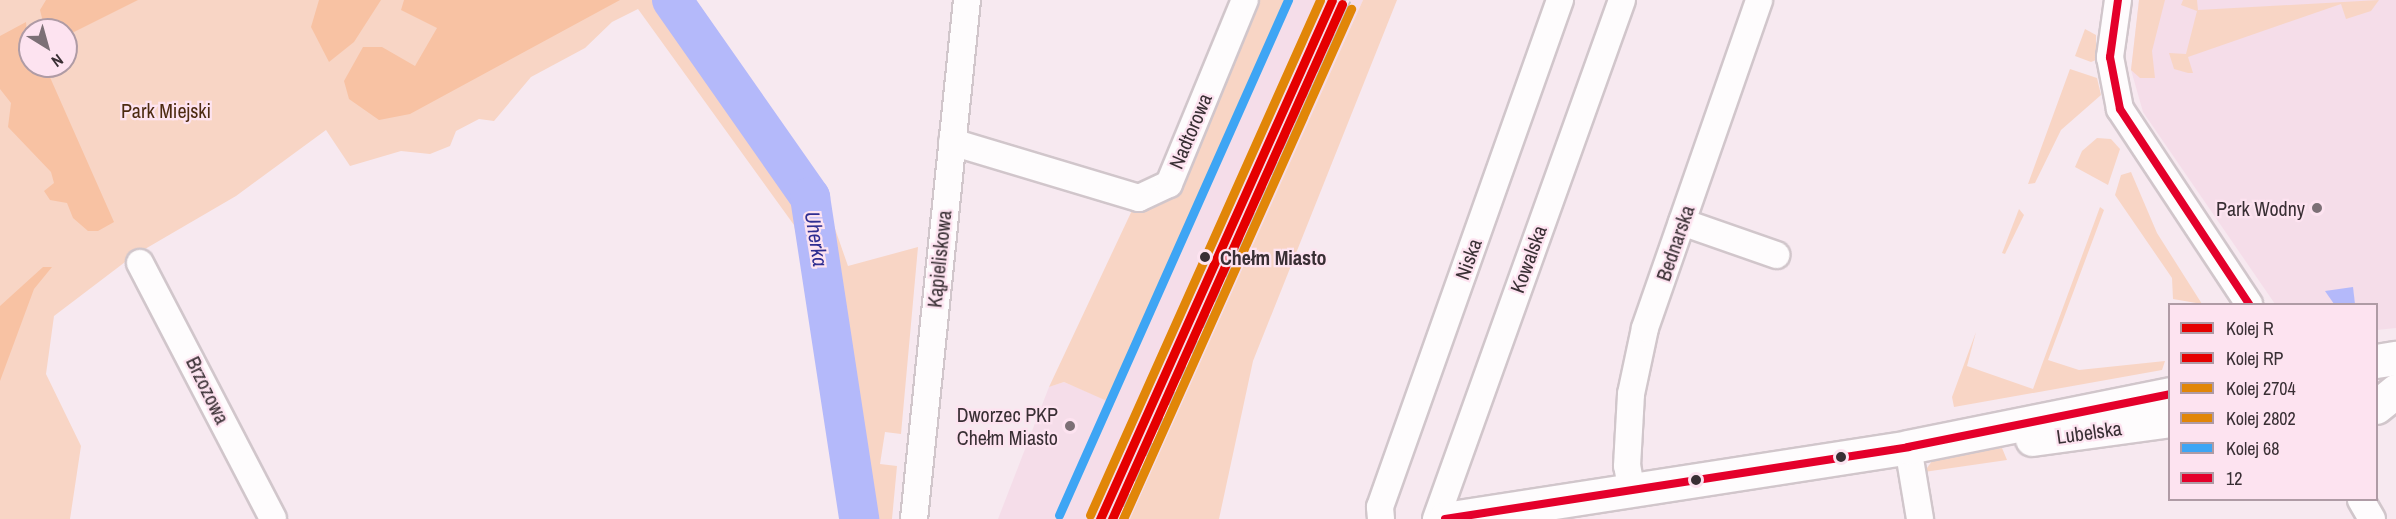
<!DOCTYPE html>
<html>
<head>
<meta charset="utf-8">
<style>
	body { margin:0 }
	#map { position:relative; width:2396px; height:519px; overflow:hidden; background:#f7e9f0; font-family:"Archivo Narrow",sans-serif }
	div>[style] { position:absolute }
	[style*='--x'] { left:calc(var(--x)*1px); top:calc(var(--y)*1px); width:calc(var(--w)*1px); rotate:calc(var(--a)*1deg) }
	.built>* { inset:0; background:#f5dde9 }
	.green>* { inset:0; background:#f8d5c5 }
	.forest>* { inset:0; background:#f8c2a3 }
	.water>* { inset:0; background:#b4b9fa }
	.river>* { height:40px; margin:-20px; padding:0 20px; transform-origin:20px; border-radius:20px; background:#b4b9fa }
	.roads { filter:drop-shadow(2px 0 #d1c6cb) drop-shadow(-2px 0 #d1c6cb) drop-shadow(0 2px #d1c6cb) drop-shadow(0 -2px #d1c6cb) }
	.minor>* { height:26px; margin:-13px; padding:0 13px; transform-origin:13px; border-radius:13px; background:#fefcfd }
	.major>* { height:33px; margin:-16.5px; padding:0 16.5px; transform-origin:16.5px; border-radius:16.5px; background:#fefcfd }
	.rail>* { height:7px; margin-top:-3.5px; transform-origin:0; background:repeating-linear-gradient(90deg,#fde3f0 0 14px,#c4c0c2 0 28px); box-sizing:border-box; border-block:2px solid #c4c0c2 }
	.bus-1>* { height:8px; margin:-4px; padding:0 4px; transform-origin:4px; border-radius:4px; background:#e4002b }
	.rail-1>* { height:9px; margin:-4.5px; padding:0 4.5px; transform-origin:4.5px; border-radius:4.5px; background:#e50000 }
	.rail-2>* { height:9px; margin:-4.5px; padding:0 4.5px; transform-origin:4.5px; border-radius:4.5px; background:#e50000 }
	.rail-3>* { height:9px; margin:-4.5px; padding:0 4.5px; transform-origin:4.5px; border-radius:4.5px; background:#e18608 }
	.rail-4>* { height:9px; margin:-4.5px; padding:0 4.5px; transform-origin:4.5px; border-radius:4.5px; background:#e18608 }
	.rail-5>* { height:9px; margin:-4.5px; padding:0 4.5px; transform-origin:4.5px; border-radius:4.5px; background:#3ea5f4 }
	.dots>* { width:16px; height:16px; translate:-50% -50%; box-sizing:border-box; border:3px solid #fde3f0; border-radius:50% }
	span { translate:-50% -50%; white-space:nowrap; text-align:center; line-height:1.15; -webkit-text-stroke:4.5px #fde3f0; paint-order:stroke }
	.park-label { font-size:20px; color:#4c2a10 }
	.street-label { font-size:20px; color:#392f34 }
	.poi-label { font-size:20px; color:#392f34 }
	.right { translate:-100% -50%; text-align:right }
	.stop-label { font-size:20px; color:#392f34; font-weight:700 }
	.left { translate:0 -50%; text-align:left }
	.water-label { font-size:21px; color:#2f2e91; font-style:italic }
	.legend { position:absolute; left:2168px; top:303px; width:210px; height:198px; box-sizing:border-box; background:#fde3f0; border:2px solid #af9ba5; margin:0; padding:8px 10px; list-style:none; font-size:18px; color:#392f34 }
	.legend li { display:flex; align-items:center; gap:12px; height:30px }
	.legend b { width:30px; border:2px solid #af9ba5 }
	.north { position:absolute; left:18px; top:18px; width:60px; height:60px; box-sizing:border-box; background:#fde3f0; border:2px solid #af9ba5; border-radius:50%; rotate:143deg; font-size:16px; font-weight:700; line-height:24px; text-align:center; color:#392f34 }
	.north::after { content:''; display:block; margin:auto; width:21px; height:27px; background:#7c7076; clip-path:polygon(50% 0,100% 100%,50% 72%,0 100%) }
</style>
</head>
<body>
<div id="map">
	<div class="built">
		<div style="clip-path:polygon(1286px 0,1363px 0,1130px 519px,998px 519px,1049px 387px,1064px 382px,1107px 400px)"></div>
		<div style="clip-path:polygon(2139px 0,2396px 0,2396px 328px,2377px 330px,2376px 304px,2275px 304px,2143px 112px,2131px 70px)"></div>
	</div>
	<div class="green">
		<div style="clip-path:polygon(evenodd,0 0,696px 0,819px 183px,848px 266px,918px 247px,901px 434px,885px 432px,880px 464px,897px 466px,892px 519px,853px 519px,811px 273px,804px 273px,794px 225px,638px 9px,612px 22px,585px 48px,531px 77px,494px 121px,479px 119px,456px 131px,450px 146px,430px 154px,401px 151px,350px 166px,326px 130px,236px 196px,133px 256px,54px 316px,46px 374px,81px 446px,70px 519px,0 519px,0 0,30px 30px,66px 30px,66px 66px,30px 66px,30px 30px)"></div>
		<div style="clip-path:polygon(1248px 0,1287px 0,1107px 401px,1064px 382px,1049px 387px,1135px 204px,1169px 184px)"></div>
		<div style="clip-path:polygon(1363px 0,1397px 0,1253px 361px,1219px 519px,1130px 519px)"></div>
		<div style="clip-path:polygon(2139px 0,2165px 0,2152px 51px,2155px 78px,2140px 78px,2131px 70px)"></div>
		<div style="clip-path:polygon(2183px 0,2197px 0,2198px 10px,2379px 0,2371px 11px,2346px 19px,2341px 4px,2188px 57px,2193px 73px,2188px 73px,2174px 69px,2169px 53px,2186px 54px,2197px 11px,2181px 5px)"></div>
		<div style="clip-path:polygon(2085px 29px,2096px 35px,2096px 60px,2091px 62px,2075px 56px)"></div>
		<div style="clip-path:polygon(2070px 69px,2097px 78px,2101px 95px,2061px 130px,2035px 183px,2028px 184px)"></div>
		<div style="clip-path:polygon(2097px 138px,2111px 139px,2120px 149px,2108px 185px,2075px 167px,2082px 151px)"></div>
		<div style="clip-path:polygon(2131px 172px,2157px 233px,2202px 304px,2173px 299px,2172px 278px,2115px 195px,2121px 175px)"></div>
		<div style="clip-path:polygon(2100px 207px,2104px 210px,2048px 360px,2079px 370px,2165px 361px,2162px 370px,1954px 407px,1952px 397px,1976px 332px,1967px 366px,2033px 389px)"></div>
		<div style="clip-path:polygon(2019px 209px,2024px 215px,2005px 254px,2002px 253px)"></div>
		<div style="clip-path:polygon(2002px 448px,2007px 460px,1924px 472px,1935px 457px)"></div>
	</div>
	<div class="forest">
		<div style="clip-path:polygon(46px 0,138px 0,66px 36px,66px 30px,45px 30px,40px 10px)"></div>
		<div style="clip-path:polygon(319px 0,381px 0,354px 42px,329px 62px,311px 27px)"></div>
		<div style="clip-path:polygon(404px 0,620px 0,410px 114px,379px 120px,349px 99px,344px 81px,363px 47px,382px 47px,415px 66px,437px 28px,401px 10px)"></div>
		<div style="clip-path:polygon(26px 22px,30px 66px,45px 66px,114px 222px,98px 231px,88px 231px,73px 218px,67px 203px,50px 200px,44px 191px,54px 183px,51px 172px,8px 127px,11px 103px,0 89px,0 36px)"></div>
		<div style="clip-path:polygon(43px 267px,52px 267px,34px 289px,0 381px,0 306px)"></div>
	</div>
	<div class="water">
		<div style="clip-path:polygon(2353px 287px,2355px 304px,2334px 304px,2325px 291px)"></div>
	</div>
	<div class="river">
		<div style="--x:672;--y:0;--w:241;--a:55"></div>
		<div style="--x:810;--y:197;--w:326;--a:81.3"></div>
	</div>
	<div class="roads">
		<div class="minor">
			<div style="--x:2118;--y:0;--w:58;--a:98"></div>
			<div style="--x:2110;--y:57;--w:53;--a:79.1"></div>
			<div style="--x:2120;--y:109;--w:234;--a:56.5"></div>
			<div style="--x:952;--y:142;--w:195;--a:16.7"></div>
			<div style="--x:1139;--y:198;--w:33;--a:-25"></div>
			<div style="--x:1169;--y:184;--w:199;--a:-67.6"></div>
			<div style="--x:1682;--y:222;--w:100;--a:19.3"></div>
			<div style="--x:140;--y:263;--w:288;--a:62.5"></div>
			<div style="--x:1908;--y:447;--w:73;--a:80.5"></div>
			<div style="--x:1632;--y:493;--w:27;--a:-100"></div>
			<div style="--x:1627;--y:466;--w:72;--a:-86.8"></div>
			<div style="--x:1631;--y:394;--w:67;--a:-78"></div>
			<div style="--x:1645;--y:328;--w:347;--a:-70.8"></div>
			<div style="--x:2361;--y:500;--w:22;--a:60"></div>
			<div style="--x:914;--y:519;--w:522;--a:-84.17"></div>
			<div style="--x:1381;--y:519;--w:12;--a:-95"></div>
			<div style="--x:1380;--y:507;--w:538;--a:-70.45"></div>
			<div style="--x:1436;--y:519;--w:551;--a:-70.28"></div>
		</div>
		<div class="major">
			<div style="--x:2376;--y:361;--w:20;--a:-9"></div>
			<div style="--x:2376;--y:407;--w:26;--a:-39"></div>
			<div style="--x:2032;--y:439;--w:139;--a:-7.8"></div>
			<div style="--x:1445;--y:519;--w:469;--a:-8.8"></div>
			<div style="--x:1908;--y:447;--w:267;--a:-11.4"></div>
		</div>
	</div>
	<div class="rail">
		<div style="--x:1117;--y:519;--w:568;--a:-66.01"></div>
	</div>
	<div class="bus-1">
		<div style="--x:2118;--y:0;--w:58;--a:98"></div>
		<div style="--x:2110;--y:57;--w:53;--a:79.1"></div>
		<div style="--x:2120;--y:109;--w:234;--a:56.5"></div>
		<div style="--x:1445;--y:519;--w:469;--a:-8.8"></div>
		<div style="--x:1908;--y:447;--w:267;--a:-11.4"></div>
	</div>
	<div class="rail-1">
		<div style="--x:1100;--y:519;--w:568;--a:-65.91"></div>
	</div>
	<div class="rail-2">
		<div style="--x:1112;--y:519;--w:564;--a:-65.93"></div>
	</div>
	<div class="rail-3">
		<div style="--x:1090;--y:515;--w:564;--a:-65.93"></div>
	</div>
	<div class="rail-4">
		<div style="--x:1123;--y:519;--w:559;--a:-65.91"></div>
	</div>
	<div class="rail-5">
		<div style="--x:1059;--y:515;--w:564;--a:-66.03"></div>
	</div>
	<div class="dots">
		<div style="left:2317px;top:208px;background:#7c7076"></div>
		<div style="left:1205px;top:257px;background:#392f34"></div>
		<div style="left:1070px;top:426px;background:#7c7076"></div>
		<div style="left:1841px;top:457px;background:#392f34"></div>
		<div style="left:1696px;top:480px;background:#392f34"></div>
	</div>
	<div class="park-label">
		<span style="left:166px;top:110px">Park Miejski</span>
	</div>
	<div class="street-label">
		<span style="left:1190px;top:131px;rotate:-67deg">Nadtorowa</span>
		<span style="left:1675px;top:243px;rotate:-71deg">Bednarska</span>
		<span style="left:939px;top:259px;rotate:-84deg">Kąpieliskowa</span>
		<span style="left:1468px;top:259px;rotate:-70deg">Niska</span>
		<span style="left:1528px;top:259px;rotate:-70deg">Kowalska</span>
		<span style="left:208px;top:390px;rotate:64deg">Brzozowa</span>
		<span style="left:2089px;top:432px;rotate:-8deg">Lubelska</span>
	</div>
	<div class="poi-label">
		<span class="right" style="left:2305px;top:208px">Park Wodny</span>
		<span class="right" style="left:1058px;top:426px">Dworzec PKP<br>Chełm Miasto</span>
	</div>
	<div class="stop-label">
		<span class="left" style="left:1220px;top:257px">Chełm Miasto</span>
	</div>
	<div class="water-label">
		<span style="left:816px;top:239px;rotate:81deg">Uherka</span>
	</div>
	<ul class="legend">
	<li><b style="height:8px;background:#e50000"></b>Kolej R</li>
	<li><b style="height:8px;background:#e50000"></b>Kolej RP</li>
	<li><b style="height:8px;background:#e18608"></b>Kolej 2704</li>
	<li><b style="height:8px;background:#e18608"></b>Kolej 2802</li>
	<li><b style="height:8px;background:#3ea5f4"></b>Kolej 68</li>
	<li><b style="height:8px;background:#e4002b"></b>12</li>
	</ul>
	<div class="north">N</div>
</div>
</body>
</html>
